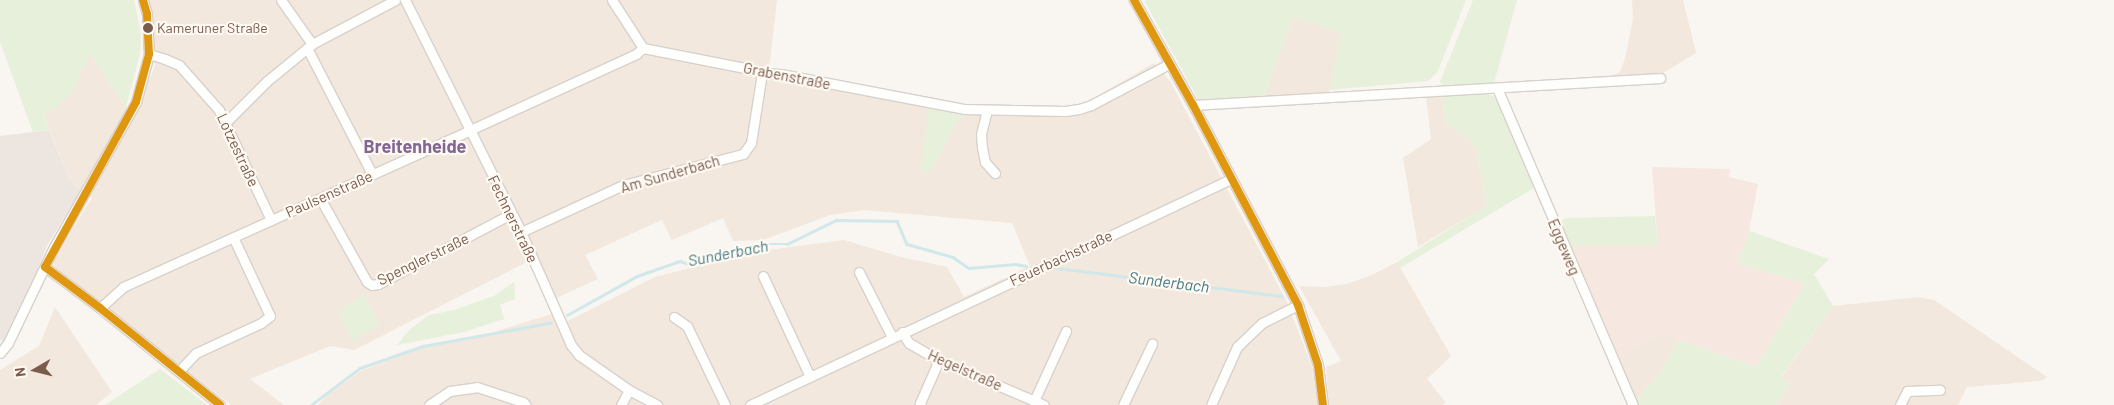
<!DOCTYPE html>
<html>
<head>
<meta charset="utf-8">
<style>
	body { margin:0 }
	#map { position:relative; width:2114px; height:405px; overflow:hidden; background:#f9f5f0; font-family:Barlow,sans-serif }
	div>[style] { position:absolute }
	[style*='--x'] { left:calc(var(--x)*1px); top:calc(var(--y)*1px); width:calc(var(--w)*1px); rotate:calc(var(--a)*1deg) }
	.residential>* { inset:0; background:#f2e8de }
	.commercial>* { inset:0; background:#f6e8e1 }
	.industrial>* { inset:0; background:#ede5e0 }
	.green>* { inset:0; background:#e7f0db }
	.stream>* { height:2.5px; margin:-1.25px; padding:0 1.25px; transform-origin:1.25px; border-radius:1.25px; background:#d0e8ea }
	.roads { filter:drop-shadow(1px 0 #d7d1cb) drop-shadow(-1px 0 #d7d1cb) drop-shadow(0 1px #d7d1cb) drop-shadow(0 -1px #d7d1cb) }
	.minor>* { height:9px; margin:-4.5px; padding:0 4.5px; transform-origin:4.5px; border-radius:4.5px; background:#fefefd }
	.bus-1>* { height:8px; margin:-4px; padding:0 4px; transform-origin:4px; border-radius:4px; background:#de970f }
	.dots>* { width:14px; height:14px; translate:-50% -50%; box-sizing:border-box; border:2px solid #fffaf3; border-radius:50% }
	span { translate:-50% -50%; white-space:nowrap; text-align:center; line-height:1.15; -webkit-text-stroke:4.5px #fffaf3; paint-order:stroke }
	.bus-label { font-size:14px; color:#7a5c4d }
	.left { translate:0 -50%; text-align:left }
	.street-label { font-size:15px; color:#7a5c4d }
	.water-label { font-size:16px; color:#437c86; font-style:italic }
	.quarter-label { font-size:18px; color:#846695; font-weight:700 }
	.north { position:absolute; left:10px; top:345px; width:50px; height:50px; -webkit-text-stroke:4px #fffaf3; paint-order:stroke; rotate:262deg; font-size:14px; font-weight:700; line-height:20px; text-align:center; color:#7a5c4d }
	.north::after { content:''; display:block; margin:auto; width:18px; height:22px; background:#7a5c4d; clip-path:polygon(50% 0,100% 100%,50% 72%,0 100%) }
</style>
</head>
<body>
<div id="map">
	<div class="residential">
		<div style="clip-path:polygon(148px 0,777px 0,769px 69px,965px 105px,1057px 107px,1074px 105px,1089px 101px,1154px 63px,1170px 81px,1287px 302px,1312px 367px,1318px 405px,318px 405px,330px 393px,361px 371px,422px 348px,471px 339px,552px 314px,558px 326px,655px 277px,710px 263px,738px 254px,844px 240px,901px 257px,947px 267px,964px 297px,1030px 266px,1012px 223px,864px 210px,830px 215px,763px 240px,733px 241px,723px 218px,672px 240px,662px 220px,585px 255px,598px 279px,547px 302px,529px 261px,354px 350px,330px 346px,250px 379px,284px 405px,231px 405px,55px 267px,53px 259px,92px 198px,70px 181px,44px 116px,72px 93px,90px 53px,126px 107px,135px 114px,155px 66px)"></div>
		<div style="clip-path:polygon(1632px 0,1683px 0,1696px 53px,1658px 76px,1612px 76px,1620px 72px,1625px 59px,1633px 19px)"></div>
		<div style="clip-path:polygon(1293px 17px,1341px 33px,1329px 94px,1264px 97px)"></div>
		<div style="clip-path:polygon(1441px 94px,1446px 124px,1471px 139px,1477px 152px,1486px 206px,1418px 247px,1403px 158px,1431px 139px,1426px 95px)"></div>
		<div style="clip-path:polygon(1397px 262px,1451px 356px,1427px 379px,1446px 403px,1442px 405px,1329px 405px,1326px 367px,1341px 361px,1299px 286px,1323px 287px,1347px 284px,1372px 275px)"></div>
		<div style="clip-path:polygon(1919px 297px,1934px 300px,2047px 377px,2041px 381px,1967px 387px,1958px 405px,1777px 405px,1790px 383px,1781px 378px,1833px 306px)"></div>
		<div style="clip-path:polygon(55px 307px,112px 392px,96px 405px,0 405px,0 370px,39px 346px)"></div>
		<div style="clip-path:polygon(1665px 332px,1679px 340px,1660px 373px,1635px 402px,1615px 359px)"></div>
	</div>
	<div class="commercial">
		<div style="clip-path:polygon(1652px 167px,1730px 169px,1729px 177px,1758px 184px,1749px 231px,1738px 264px,1805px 283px,1756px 367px,1679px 340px,1665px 332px,1615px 359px,1568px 246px,1658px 246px)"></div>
	</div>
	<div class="industrial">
		<div style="clip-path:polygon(49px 130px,70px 181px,81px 190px,48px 244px,18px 317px,3px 342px,0 339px,0 136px)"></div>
	</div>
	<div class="green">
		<div style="clip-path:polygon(0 0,134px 0,141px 34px,140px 54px,126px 107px,90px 53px,72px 93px,44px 116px,49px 130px,33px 132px,0 42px)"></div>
		<div style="clip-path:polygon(1144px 0,1466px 0,1437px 73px,1428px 81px,1329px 90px,1341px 33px,1293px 17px,1264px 97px,1198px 99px)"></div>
		<div style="clip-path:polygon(1473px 0,1517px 0,1494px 83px,1444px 85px,1440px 82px)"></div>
		<div style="clip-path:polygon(1485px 92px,1494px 97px,1500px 107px,1534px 188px,1400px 268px,1397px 262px,1486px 206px,1477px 152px,1471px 139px,1446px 124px,1441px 94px)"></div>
		<div style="clip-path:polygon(929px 107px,958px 111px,964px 116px,954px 125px,939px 158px,928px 172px,922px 172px,921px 165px)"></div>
		<div style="clip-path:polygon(1655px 216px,1658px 246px,1568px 246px,1558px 222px,1567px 218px)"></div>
		<div style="clip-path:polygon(1749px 231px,1829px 259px,1814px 274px,1833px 306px,1781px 377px,1790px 383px,1777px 405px,1638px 405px,1635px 402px,1660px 373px,1679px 340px,1756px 367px,1805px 283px,1738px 264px)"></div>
		<div style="clip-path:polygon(514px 282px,515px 299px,500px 305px,504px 319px,464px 332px,397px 345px,410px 329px,429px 315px,454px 310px,494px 296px)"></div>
		<div style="clip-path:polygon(364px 294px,380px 326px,352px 341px,338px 311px)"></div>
		<div style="clip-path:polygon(160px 369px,207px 405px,105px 405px)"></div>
	</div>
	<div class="stream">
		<div style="--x:1057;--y:268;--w:226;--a:7.1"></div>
		<div style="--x:567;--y:315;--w:80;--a:-29.1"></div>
		<div style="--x:637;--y:276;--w:46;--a:-19.2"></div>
		<div style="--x:680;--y:261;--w:9;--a:21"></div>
		<div style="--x:688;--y:264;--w:79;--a:-14.7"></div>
		<div style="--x:764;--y:244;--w:23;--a:0"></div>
		<div style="--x:787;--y:244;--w:55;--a:-26.1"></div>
		<div style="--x:836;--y:220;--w:61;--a:0.9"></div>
		<div style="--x:897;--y:221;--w:25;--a:67"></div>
		<div style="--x:907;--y:244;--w:48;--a:15.8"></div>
		<div style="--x:953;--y:257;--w:19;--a:35"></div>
		<div style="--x:969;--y:268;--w:46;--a:-5"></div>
		<div style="--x:1015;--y:264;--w:11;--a:10"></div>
		<div style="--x:311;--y:405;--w:61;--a:-37.1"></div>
		<div style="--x:360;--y:368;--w:67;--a:-19.2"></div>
		<div style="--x:423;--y:346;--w:129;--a:-10.3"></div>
	</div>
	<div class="roads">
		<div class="minor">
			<div style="--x:281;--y:0;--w:54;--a:54.8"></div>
			<div style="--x:405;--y:0;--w:259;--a:63.4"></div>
			<div style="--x:521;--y:232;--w:124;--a:66.1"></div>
			<div style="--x:571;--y:345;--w:13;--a:51"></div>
			<div style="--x:579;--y:355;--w:61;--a:35"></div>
			<div style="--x:629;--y:390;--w:32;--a:28"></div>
			<div style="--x:612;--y:0;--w:57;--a:57.1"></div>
			<div style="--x:1134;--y:0;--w:120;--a:60.7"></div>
			<div style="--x:1193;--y:105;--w:226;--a:62.3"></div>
			<div style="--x:1298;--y:305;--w:63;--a:71.6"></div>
			<div style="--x:1318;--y:365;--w:40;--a:82.9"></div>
			<div style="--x:307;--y:48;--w:142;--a:62.7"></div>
			<div style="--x:643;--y:48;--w:109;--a:11.1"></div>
			<div style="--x:750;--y:69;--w:13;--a:18"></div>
			<div style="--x:762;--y:73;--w:19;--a:3"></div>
			<div style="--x:781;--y:74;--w:186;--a:10.8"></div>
			<div style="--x:964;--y:109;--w:101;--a:1.1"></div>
			<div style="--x:1065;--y:111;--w:14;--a:-8"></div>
			<div style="--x:1079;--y:109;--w:13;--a:-18"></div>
			<div style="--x:1091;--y:105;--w:88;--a:-27.7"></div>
			<div style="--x:149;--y:54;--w:17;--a:17"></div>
			<div style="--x:165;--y:59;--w:15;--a:23"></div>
			<div style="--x:179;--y:65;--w:60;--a:48.4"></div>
			<div style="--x:219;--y:110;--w:122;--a:64.7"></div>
			<div style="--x:1497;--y:88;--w:345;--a:66.8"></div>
			<div style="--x:1193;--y:105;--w:468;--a:-3.3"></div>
			<div style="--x:987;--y:110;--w:25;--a:104"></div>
			<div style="--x:981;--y:134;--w:13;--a:86"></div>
			<div style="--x:982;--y:147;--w:15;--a:79"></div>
			<div style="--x:985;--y:162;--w:15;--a:48"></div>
			<div style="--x:226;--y:122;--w:58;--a:-45"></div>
			<div style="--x:267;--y:81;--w:58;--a:-39.4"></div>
			<div style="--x:312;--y:44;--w:94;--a:-27.9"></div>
			<div style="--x:320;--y:198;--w:96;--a:60.8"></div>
			<div style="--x:367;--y:282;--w:6;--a:31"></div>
			<div style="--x:372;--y:285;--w:6;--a:-9"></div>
			<div style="--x:378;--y:284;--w:150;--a:-27.8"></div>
			<div style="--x:521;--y:232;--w:112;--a:-24.7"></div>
			<div style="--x:623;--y:185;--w:124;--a:-14.5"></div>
			<div style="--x:743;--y:154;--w:14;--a:-54"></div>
			<div style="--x:751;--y:143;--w:71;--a:-81.1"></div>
			<div style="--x:45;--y:267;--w:69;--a:36.7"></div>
			<div style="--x:100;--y:308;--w:154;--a:38.9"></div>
			<div style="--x:859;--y:272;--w:73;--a:63.1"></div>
			<div style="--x:763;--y:276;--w:111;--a:65"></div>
			<div style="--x:100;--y:308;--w:31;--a:-42"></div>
			<div style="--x:123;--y:287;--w:381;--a:-24.3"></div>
			<div style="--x:470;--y:130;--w:183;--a:-24.6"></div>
			<div style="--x:636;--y:54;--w:9;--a:-41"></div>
			<div style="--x:674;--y:317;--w:16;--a:35"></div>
			<div style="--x:687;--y:326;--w:88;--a:64.3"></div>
			<div style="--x:902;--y:332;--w:13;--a:58"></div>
			<div style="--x:909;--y:343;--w:34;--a:30"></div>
			<div style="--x:939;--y:360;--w:114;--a:23.2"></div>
			<div style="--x:0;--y:353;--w:13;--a:-51"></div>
			<div style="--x:8;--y:343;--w:106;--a:-64.4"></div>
			<div style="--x:54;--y:247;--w:167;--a:-60.5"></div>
			<div style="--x:136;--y:102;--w:50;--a:-74.8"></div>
			<div style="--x:149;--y:54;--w:40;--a:-92.9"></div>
			<div style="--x:147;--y:14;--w:15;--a:-106"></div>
			<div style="--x:179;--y:371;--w:25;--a:-47"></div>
			<div style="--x:196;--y:353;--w:72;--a:-24.8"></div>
			<div style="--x:261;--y:323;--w:11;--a:-38"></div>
			<div style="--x:270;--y:316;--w:87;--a:-115.1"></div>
			<div style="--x:1034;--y:401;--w:77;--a:-65.4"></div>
			<div style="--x:429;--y:405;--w:25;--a:-34"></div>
			<div style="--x:450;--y:391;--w:27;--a:-8"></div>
			<div style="--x:477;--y:387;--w:48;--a:18.1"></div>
			<div style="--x:523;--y:402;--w:4;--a:45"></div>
			<div style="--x:621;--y:405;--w:17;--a:-62"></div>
			<div style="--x:750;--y:405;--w:531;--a:-25.17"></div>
			<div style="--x:921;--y:405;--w:2;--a:-117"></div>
			<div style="--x:920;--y:403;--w:47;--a:-66.2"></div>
			<div style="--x:1123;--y:405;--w:68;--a:-64.6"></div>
			<div style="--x:1211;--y:405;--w:64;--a:-65.9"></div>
			<div style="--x:1237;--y:347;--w:35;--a:-44"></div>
			<div style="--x:1262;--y:323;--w:40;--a:-26.6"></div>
			<div style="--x:1900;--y:405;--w:16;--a:-63"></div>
			<div style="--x:1907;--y:391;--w:33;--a:-2"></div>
		</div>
	</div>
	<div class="bus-1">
		<div style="--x:1134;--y:0;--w:120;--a:60.7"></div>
		<div style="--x:1193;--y:105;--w:226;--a:62.3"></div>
		<div style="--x:1298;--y:305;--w:63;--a:71.6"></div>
		<div style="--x:1318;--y:365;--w:40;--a:82.9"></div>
		<div style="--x:45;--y:267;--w:188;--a:-61.1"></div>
		<div style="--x:136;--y:102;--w:50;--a:-74.8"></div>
		<div style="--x:149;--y:54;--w:40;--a:-92.9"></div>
		<div style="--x:147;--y:14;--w:15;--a:-106"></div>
		<div style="--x:45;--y:267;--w:69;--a:36.7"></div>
		<div style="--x:100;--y:308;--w:154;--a:38.9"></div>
	</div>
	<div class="dots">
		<div style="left:148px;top:28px;background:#7a5c4d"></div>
	</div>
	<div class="bus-label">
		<span class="left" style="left:157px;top:28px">Kameruner Straße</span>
	</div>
	<div class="street-label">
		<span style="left:787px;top:76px;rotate:11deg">Grabenstraße</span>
		<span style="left:238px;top:150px;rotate:65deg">Lotzestraße</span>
		<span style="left:670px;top:174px;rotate:-16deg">Am Sunderbach</span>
		<span style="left:329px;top:194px;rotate:-24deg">Paulsenstraße</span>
		<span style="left:513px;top:219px;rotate:64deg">Fechnerstraße</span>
		<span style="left:1564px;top:247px;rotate:67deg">Eggeweg</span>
		<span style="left:1061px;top:258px;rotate:-25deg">Feuerbachstraße</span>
		<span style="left:423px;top:259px;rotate:-26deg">Spenglerstraße</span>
		<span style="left:965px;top:370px;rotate:24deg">Hegelstraße</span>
	</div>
	<div class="water-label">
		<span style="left:728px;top:253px;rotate:-11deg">Sunderbach</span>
		<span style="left:1169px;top:282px;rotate:7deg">Sunderbach</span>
	</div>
	<div class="quarter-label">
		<span style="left:415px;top:146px">Breitenheide</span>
	</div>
	<div class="north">N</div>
</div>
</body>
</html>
